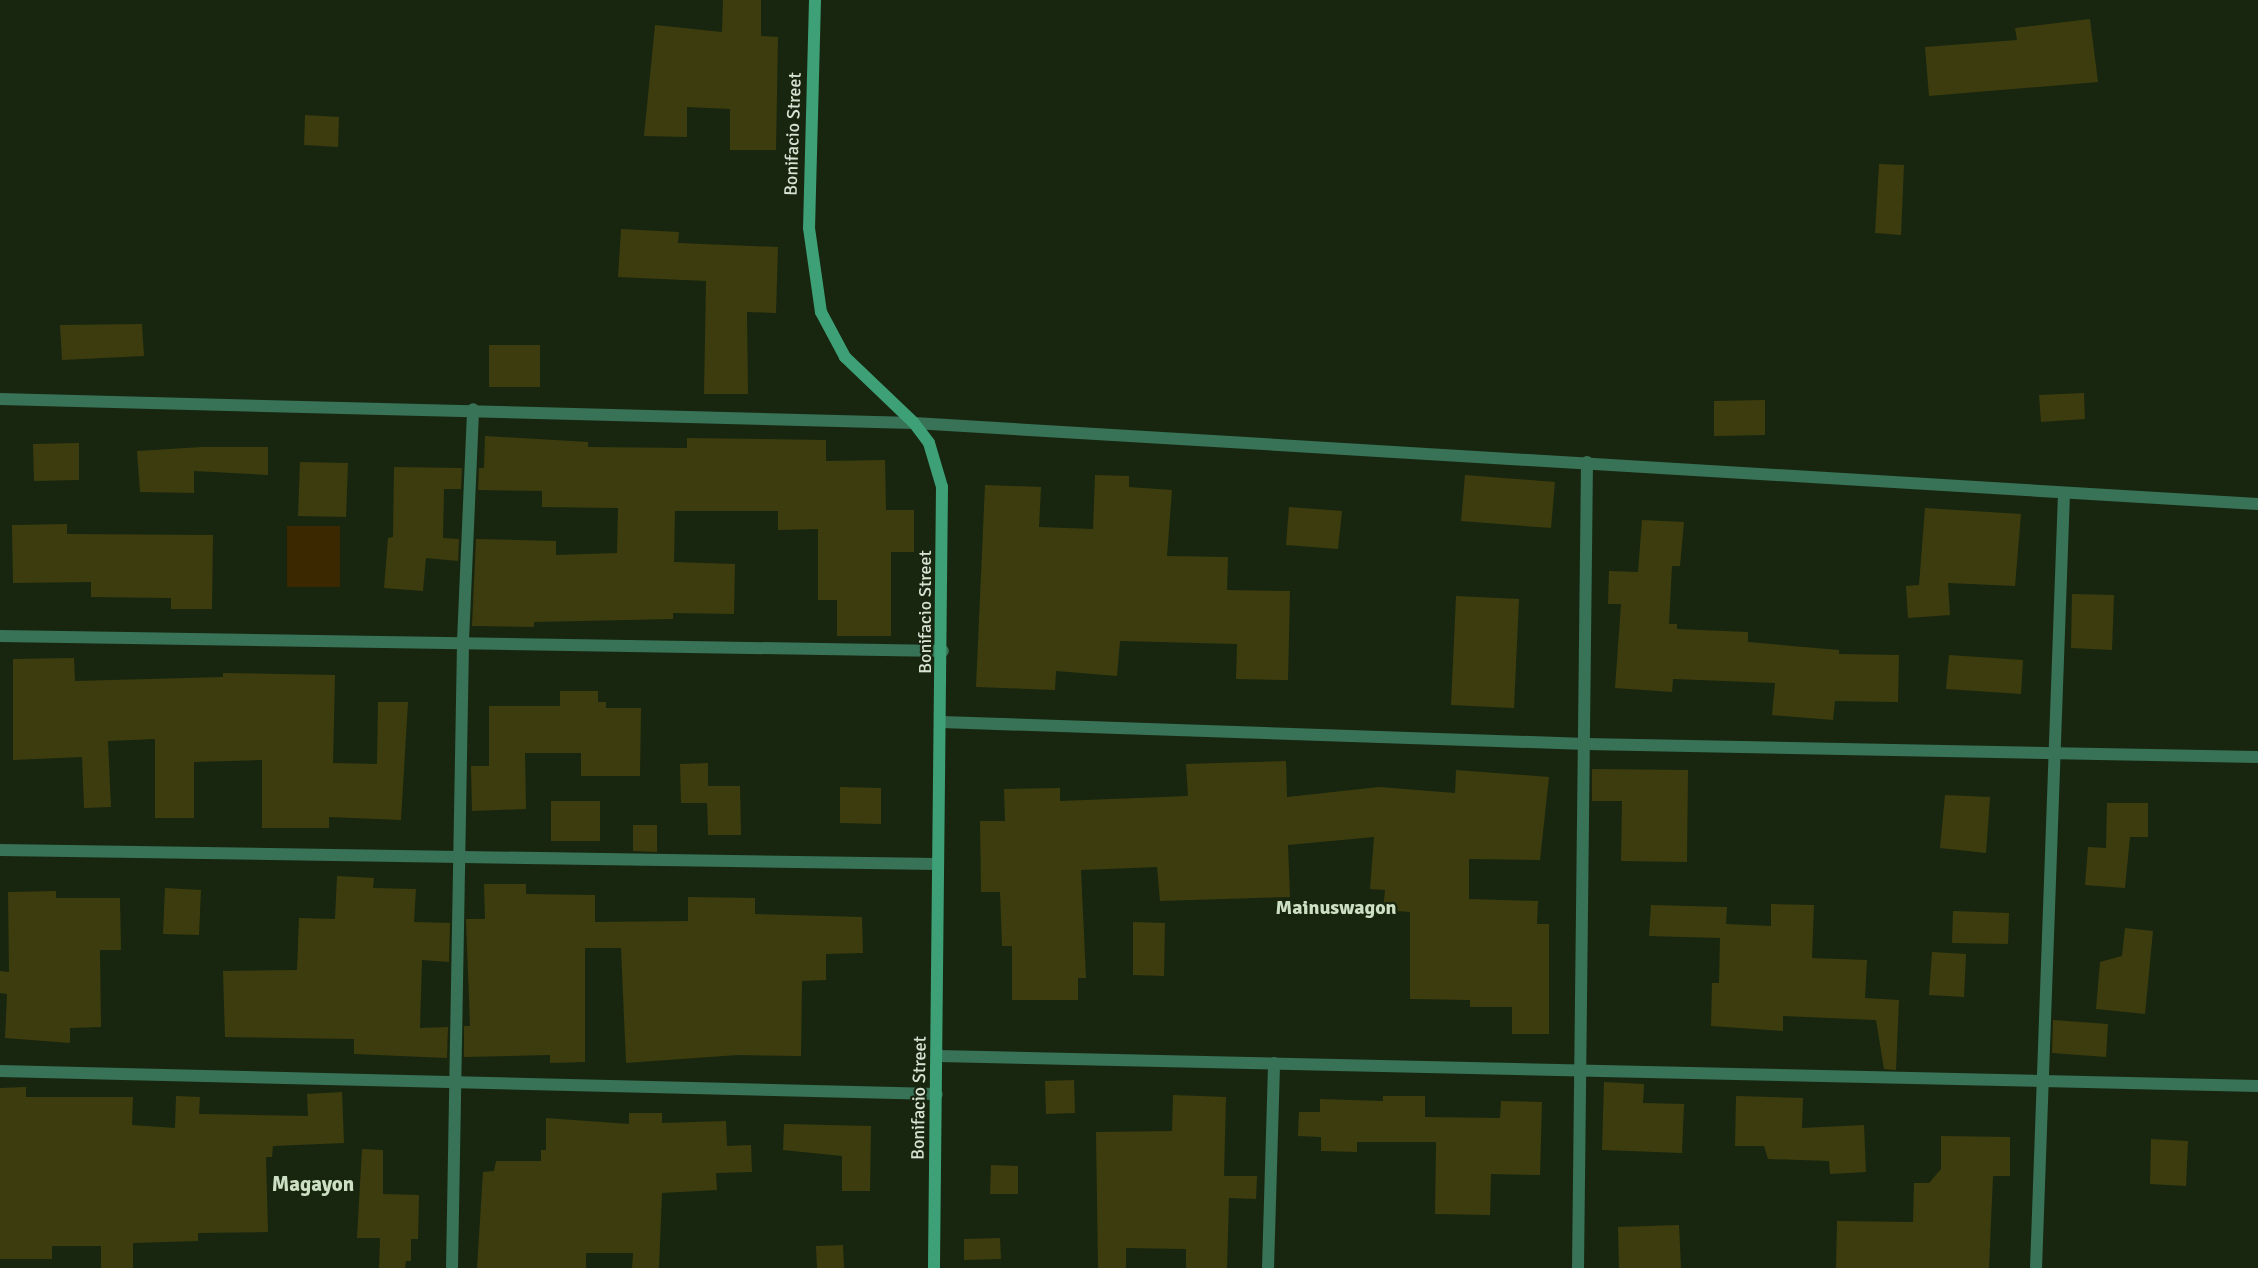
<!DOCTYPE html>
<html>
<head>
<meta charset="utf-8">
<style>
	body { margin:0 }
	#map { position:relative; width:2258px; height:1268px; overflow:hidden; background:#18260f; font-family:Signika,sans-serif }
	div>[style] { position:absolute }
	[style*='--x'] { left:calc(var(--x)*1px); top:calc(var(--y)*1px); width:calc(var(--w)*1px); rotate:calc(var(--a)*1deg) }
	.green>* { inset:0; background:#3b2800 }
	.building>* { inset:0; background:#3d3c0e }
	.street>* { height:12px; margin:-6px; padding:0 6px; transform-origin:6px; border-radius:6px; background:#387257 }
	.secondary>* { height:12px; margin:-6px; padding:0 6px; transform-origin:6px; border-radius:6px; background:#3da076 }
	span { translate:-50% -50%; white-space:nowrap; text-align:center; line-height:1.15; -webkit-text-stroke:4.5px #18260f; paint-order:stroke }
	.street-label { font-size:18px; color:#d9e3d4 }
	.neighbourhood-label { font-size:20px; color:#cde0c3; font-weight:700 }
	.quarter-label { font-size:21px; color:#cde0c3; font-weight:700 }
</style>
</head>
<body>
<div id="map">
	<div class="green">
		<div style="clip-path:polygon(287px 526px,340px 526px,340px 587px,287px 587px)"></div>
	</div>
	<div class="building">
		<div style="clip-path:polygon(723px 0,761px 0,761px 36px,778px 37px,776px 150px,730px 150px,730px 109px,687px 107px,687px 137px,644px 136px,655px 25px,722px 32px)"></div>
		<div style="clip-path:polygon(2090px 19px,2098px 82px,1929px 96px,1925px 47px,2017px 40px,2015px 28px)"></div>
		<div style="clip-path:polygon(305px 115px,339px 117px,338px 147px,304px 145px)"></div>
		<div style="clip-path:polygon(1879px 164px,1904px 165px,1901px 235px,1875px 233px)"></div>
		<div style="clip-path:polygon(621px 229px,679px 232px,678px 243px,778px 247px,776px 313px,747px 312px,748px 394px,704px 394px,706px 281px,618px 277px)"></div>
		<div style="clip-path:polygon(142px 324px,144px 356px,62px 360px,60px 325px)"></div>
		<div style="clip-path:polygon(489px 345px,540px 345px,540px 387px,489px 387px)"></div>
		<div style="clip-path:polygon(2084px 393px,2085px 419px,2041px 422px,2039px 395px)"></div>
		<div style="clip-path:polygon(1765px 400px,1765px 435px,1714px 436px,1714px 401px)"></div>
		<div style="clip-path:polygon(485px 436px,588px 442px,588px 447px,687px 448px,687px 438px,826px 440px,826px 461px,885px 460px,886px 510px,914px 510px,914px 552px,891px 552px,891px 636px,837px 636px,837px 600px,818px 600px,818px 529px,778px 530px,778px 511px,675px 511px,674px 562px,735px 564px,734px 614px,673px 613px,673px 619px,534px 622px,534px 627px,472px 626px,476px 539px,556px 541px,556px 555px,617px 553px,618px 508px,542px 507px,542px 491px,478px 490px,479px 468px,484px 468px)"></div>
		<div style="clip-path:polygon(79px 443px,79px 480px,34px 481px,33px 444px)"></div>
		<div style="clip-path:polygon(202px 447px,268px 447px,268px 475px,194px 471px,194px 493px,140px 492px,137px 451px)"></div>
		<div style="clip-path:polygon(300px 462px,348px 463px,346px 517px,298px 516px)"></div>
		<div style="clip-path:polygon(394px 467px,462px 468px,461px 489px,444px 489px,443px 538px,459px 539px,458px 561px,426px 558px,423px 591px,384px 588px,388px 538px,393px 537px)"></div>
		<div style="clip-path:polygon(1095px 475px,1129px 476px,1129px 487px,1172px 490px,1167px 556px,1228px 557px,1227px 590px,1290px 591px,1288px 680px,1236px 679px,1237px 644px,1120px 641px,1117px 676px,1056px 671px,1055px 690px,976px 687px,985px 485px,1041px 487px,1039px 527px,1093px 529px)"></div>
		<div style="clip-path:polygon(1465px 475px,1555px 482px,1551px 528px,1461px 521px)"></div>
		<div style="clip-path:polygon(1289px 507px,1342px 511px,1338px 549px,1286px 545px)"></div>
		<div style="clip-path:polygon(1925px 508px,2021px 514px,2015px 586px,1948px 583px,1950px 615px,1908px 618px,1906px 586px,1919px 585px)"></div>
		<div style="clip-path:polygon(1642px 520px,1684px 522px,1680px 566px,1672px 566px,1669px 624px,1677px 624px,1677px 629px,1748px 632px,1748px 642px,1839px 650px,1839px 654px,1899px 655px,1898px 702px,1835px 701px,1833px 720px,1772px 715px,1775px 683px,1673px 679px,1672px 692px,1615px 688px,1621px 604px,1608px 604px,1609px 571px,1638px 572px)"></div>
		<div style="clip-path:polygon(67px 524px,67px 534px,213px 535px,212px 609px,171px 609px,171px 598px,91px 597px,91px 582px,13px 583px,12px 525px)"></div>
		<div style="clip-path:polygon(2072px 594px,2114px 595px,2112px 650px,2071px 648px)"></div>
		<div style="clip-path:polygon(1456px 596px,1519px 599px,1514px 708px,1451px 705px)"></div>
		<div style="clip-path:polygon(1949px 655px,2023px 660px,2021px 694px,1946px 689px)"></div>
		<div style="clip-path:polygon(74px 658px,75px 681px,223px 677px,223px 673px,335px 675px,333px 763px,377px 764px,378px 702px,408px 702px,401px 820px,329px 817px,329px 828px,262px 828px,262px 760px,194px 762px,194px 818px,155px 818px,155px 739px,108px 741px,111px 807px,84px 808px,82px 757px,13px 760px,13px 659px)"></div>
		<div style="clip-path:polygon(560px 691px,598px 691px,598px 702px,606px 702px,606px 708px,641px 708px,640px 776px,581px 776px,581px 753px,525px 753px,526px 809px,472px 811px,471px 766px,489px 766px,489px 706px,560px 706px)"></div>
		<div style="clip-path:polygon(1286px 761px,1287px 797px,1379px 787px,1455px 793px,1456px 770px,1549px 777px,1540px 860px,1469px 859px,1469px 899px,1538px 901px,1537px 924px,1549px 924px,1549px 1034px,1512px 1034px,1512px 1007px,1470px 1007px,1470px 1000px,1410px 999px,1410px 912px,1383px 910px,1385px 890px,1370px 889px,1374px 837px,1288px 845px,1290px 897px,1160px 901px,1157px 867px,1081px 870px,1086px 978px,1078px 978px,1078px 1000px,1012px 1000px,1012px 946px,1002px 946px,1000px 892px,981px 892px,980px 821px,1005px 821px,1004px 789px,1060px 788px,1060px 801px,1188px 796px,1186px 764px)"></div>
		<div style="clip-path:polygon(708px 763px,708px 786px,740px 786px,741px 835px,708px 835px,707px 803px,681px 803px,680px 764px)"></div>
		<div style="clip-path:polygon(1592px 769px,1688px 770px,1687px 862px,1621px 861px,1622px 801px,1592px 801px)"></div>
		<div style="clip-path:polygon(840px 787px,881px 788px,881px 824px,840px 823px)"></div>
		<div style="clip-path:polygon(1945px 795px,1990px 797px,1986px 853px,1940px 848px)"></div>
		<div style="clip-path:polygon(551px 801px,600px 801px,600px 841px,551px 841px)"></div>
		<div style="clip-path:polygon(2107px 803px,2148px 803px,2148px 837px,2130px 837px,2125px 888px,2085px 885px,2088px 847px,2106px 848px)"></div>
		<div style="clip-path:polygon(633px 825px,657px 825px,657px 852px,633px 851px)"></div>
		<div style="clip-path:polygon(337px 876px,374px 878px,373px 888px,416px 889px,414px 922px,450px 923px,449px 962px,422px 960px,420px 1028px,448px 1027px,447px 1058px,354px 1054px,354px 1039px,225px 1037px,223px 971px,297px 970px,299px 918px,335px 919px)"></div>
		<div style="clip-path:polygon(484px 884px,526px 884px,526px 894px,595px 895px,595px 922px,688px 921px,688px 897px,755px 898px,755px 914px,862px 917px,863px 953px,826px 954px,826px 980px,802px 981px,801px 1056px,738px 1055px,626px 1063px,621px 948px,585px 948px,585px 1062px,550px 1063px,550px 1055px,464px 1057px,464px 1026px,470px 1026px,466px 919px,485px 919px)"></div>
		<div style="clip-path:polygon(165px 888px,201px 890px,199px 935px,163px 934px)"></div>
		<div style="clip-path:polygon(56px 891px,56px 898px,120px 898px,121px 950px,100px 950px,101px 1027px,70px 1028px,70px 1043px,5px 1038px,7px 994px,0 993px,0 971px,9px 972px,8px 892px)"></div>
		<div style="clip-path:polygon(1771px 904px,1814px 905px,1812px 958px,1867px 960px,1865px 998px,1899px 1000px,1896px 1070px,1884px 1069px,1876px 1020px,1783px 1016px,1783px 1031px,1711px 1026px,1712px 983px,1719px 983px,1720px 938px,1649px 936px,1651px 905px,1727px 907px,1726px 924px,1771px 926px)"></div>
		<div style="clip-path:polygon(1953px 911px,2009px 913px,2008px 944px,1952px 943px)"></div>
		<div style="clip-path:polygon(1133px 922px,1165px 923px,1164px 976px,1133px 975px)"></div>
		<div style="clip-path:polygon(2125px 928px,2153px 931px,2145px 1014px,2096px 1009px,2100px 962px,2122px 956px)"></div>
		<div style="clip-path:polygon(1932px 952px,1966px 954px,1964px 997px,1929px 995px)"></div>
		<div style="clip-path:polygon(2053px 1020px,2108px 1024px,2106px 1057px,2052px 1053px)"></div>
		<div style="clip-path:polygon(1074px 1080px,1075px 1113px,1046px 1114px,1045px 1081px)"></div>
		<div style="clip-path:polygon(1604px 1082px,1644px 1084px,1643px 1103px,1684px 1104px,1682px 1153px,1602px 1150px)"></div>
		<div style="clip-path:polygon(26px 1087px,26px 1097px,133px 1097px,132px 1125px,175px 1128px,176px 1096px,200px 1097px,199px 1114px,308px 1116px,307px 1094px,342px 1092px,344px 1143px,273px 1146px,272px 1157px,266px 1157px,268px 1232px,198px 1233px,198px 1241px,133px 1243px,133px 1268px,101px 1268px,101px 1246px,52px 1246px,52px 1259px,0 1259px,0 1088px)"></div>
		<div style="clip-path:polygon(1173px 1095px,1226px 1097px,1224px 1176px,1257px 1176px,1256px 1199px,1229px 1198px,1227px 1268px,1186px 1268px,1186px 1249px,1126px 1248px,1126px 1268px,1098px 1268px,1096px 1132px,1172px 1131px)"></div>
		<div style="clip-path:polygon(1383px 1096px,1425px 1096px,1425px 1117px,1500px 1118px,1501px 1101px,1542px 1102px,1540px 1175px,1491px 1174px,1490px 1215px,1435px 1214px,1436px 1142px,1357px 1142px,1357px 1152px,1321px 1151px,1321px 1137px,1298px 1136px,1299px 1112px,1320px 1112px,1320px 1099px,1383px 1101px)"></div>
		<div style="clip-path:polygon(1736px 1096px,1803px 1098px,1802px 1128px,1864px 1125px,1866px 1172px,1830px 1174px,1829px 1161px,1768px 1159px,1764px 1146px,1735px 1146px)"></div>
		<div style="clip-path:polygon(629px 1113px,662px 1113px,662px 1123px,726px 1121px,727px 1146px,751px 1145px,752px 1172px,716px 1173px,717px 1190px,662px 1193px,659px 1268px,632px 1268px,633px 1253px,586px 1253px,586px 1268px,477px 1268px,483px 1172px,494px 1171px,496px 1161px,541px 1161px,541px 1150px,546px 1150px,546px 1118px,629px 1124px)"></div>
		<div style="clip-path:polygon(784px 1124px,871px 1126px,870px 1191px,842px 1191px,842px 1156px,783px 1150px)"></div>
		<div style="clip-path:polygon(1941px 1136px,2010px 1137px,2010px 1176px,1993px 1176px,1989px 1268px,1836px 1268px,1837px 1221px,1913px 1222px,1914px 1183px,1929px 1183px,1941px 1169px)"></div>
		<div style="clip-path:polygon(2151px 1139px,2188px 1141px,2186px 1186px,2150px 1184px)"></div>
		<div style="clip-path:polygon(362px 1149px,383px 1150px,383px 1194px,419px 1195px,418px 1239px,411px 1239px,411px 1261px,406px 1261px,405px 1268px,379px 1268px,380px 1238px,357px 1238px)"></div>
		<div style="clip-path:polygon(991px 1165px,1018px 1166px,1018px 1194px,990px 1194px)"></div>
		<div style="clip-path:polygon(1679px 1225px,1681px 1268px,1619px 1268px,1618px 1227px)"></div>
		<div style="clip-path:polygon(1000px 1238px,1001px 1259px,964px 1260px,964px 1239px)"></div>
		<div style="clip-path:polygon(843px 1245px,844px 1268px,817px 1268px,816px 1246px)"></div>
	</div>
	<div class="street">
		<div style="--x:0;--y:399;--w:914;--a:1.5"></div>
		<div style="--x:914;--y:423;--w:1346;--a:3.45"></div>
		<div style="--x:0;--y:636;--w:943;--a:0.91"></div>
		<div style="--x:941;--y:722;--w:645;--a:1.95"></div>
		<div style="--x:1586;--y:744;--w:672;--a:1.11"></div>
		<div style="--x:0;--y:850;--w:937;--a:0.86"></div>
		<div style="--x:938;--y:1056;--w:1320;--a:1.3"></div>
		<div style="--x:0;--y:1071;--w:937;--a:1.41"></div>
		<div style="--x:452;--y:1268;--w:627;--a:-88.99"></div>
		<div style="--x:463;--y:641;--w:232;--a:-87.5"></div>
		<div style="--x:1268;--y:1268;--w:205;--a:-88.3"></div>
		<div style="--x:1578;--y:1268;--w:806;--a:-89.36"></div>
		<div style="--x:2036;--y:1268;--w:774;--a:-87.93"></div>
	</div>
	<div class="secondary">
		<div style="--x:815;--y:0;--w:228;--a:91.5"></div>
		<div style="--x:809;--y:228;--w:85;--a:81.9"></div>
		<div style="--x:821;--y:312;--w:51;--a:61.9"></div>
		<div style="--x:845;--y:357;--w:95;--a:43.7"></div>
		<div style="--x:914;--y:423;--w:25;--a:53"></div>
		<div style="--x:929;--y:443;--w:46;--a:73.5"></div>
		<div style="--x:942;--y:487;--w:781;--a:90.59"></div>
	</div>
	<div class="street-label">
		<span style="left:793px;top:134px;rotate:-88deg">Bonifacio Street</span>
		<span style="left:925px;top:612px;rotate:-90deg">Bonifacio Street</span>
		<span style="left:919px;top:1098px;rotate:-89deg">Bonifacio Street</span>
	</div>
	<div class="neighbourhood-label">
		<span style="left:1336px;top:907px">Mainuswagon</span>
	</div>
	<div class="quarter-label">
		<span style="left:313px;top:1184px">Magayon</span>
	</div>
</div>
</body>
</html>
